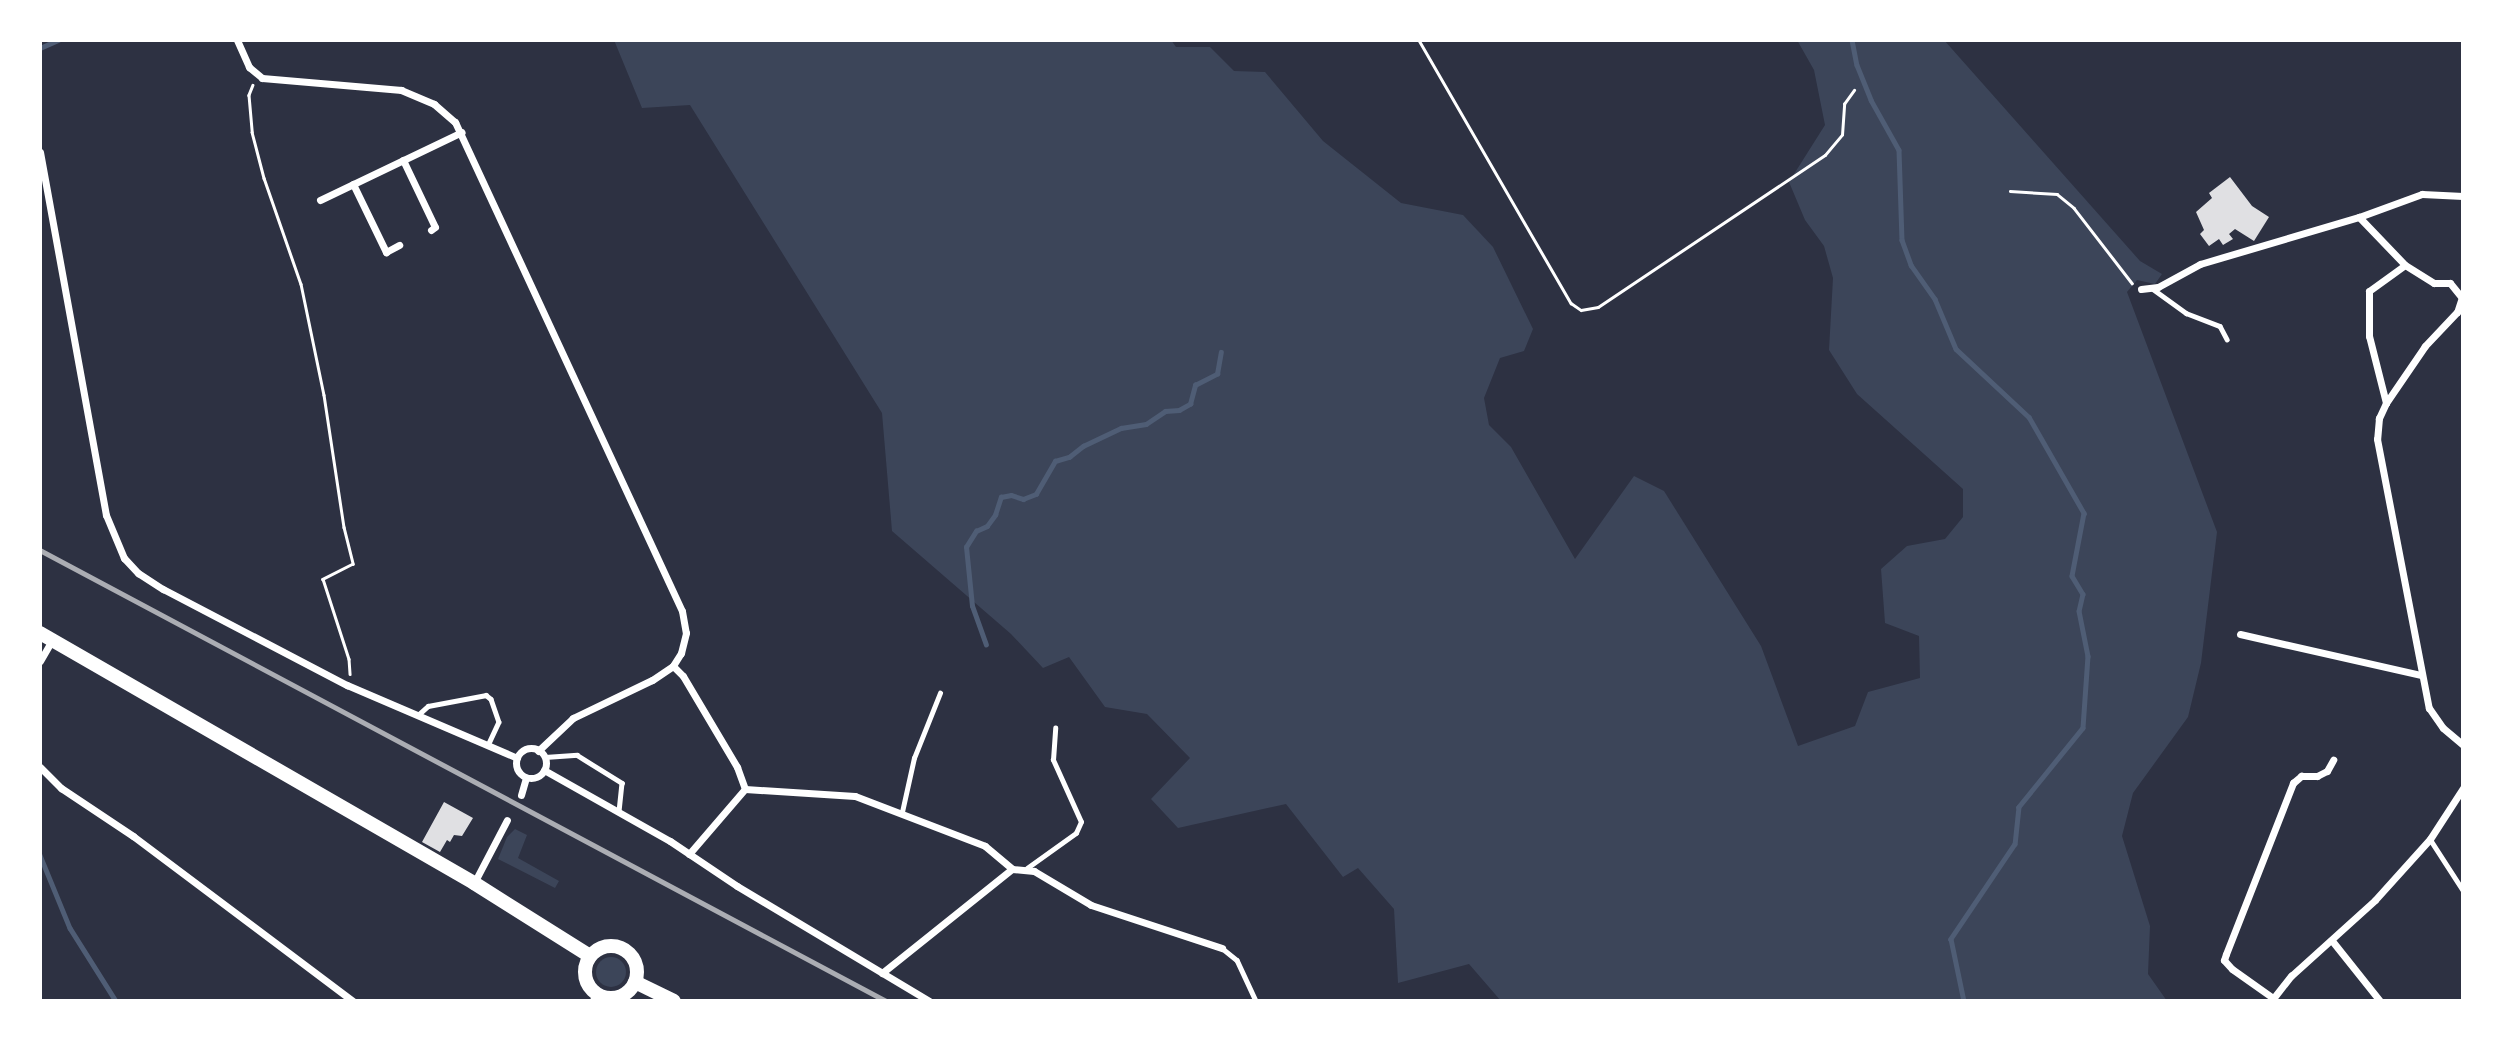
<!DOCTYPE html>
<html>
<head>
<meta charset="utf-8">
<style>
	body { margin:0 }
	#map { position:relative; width:2503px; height:1041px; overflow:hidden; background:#2d3142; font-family:Barlow,sans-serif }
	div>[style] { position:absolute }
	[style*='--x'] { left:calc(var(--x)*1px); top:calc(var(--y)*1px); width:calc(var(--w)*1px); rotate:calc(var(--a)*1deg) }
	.green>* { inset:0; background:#3c4559 }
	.round { border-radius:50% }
	.stream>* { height:4.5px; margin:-2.25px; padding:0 2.25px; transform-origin:2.25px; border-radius:2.25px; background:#4f5d75 }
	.building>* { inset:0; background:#e0e0e3 }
	.path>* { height:2.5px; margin:-1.25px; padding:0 1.25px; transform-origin:1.25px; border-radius:1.25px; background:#fff }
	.service>* { height:4.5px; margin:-2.25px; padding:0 2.25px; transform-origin:2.25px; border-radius:2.25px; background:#fff }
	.minor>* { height:7px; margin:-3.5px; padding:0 3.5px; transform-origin:3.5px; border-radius:3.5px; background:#fff }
	.minor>.ring { margin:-3.5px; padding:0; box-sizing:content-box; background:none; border:7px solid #fff; border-radius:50% }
	.secondary>* { height:12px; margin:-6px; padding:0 6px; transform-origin:6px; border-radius:6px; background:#fff }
	.primary>* { height:14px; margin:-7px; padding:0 7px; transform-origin:7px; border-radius:7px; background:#fff }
	.primary>.ring { margin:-7px; padding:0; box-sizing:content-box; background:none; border:14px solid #fff; border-radius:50% }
	.rail>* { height:4.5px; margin:-2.25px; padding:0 2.25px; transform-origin:2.25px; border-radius:2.25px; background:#abadb3 }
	span { translate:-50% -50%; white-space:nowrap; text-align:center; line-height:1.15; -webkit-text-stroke:6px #fff; paint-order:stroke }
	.frame { position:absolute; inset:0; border:42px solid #fff; pointer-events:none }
</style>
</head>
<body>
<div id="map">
	<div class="green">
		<div style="clip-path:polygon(614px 40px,1171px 40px,1176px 47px,1210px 47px,1234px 71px,1265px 72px,1323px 141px,1401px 203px,1463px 215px,1493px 247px,1533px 329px,1524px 351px,1500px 358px,1484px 398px,1489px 425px,1511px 447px,1575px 559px,1634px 476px,1664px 491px,1761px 646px,1798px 746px,1855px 726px,1868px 692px,1920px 678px,1919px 636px,1885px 623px,1881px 569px,1907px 546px,1945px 539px,1963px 517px,1963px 489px,1857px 394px,1829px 350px,1833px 278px,1824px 246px,1805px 220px,1789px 182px,1825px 125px,1814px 70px,1797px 40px,1944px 40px,2140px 261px,2162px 274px,2155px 284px,2137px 280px,2127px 292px,2217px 532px,2201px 663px,2188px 717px,2133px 793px,2122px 836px,2150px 926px,2148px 974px,2167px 1001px,1501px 1001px,1469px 964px,1398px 983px,1394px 909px,1358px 868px,1343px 877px,1286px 804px,1178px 828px,1151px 799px,1190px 758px,1147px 714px,1105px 707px,1069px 657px,1043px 668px,1011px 634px,892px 531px,882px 413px,690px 105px,642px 108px)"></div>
		<div style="clip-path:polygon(515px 829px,527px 835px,518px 858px,559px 881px,555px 888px,498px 859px,507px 837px)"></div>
		<div class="round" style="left:596px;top:957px;width:30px;height:30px"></div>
	</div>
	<div class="stream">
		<div style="--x:1852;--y:40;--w:25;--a:79"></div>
		<div style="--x:1857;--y:65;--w:38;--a:68"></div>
		<div style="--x:1871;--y:100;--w:57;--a:60.8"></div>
		<div style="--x:1899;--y:150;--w:90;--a:88.1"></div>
		<div style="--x:1902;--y:240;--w:27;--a:70"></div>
		<div style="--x:1911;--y:265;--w:42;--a:54.8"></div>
		<div style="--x:1935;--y:299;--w:54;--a:67.2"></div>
		<div style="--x:1956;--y:349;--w:100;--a:43"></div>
		<div style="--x:2029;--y:417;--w:111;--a:60.2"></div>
		<div style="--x:2084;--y:513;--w:64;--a:100.8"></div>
		<div style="--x:2072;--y:576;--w:21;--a:59"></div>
		<div style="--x:2083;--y:594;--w:17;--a:103"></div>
		<div style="--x:2079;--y:611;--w:46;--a:78.7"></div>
		<div style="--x:2088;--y:656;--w:72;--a:94"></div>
		<div style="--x:2083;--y:728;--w:102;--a:129"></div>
		<div style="--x:2019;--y:807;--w:37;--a:96"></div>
		<div style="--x:2015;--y:844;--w:115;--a:124"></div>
		<div style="--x:1951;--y:939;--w:63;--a:78.2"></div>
		<div style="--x:40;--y:48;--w:20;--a:-24"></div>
		<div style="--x:986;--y:645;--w:41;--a:-109.7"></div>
		<div style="--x:972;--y:606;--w:59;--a:-95.8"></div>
		<div style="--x:966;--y:547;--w:19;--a:-58"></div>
		<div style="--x:976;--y:531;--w:12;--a:-24"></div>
		<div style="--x:987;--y:526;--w:14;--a:-54"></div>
		<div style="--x:995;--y:515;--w:19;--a:-72"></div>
		<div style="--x:1001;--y:497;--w:10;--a:-11"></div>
		<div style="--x:1011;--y:495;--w:13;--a:18"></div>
		<div style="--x:1023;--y:499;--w:14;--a:-21"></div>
		<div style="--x:1036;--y:494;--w:38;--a:-60"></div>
		<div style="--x:1055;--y:461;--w:15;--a:-16"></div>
		<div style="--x:1069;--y:457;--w:18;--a:-38"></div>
		<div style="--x:1083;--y:446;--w:42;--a:-25.3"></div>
		<div style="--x:1121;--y:428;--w:25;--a:-9"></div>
		<div style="--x:1146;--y:424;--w:23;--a:-34"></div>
		<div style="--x:1165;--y:411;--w:14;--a:-4"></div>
		<div style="--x:1179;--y:410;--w:13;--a:-29"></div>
		<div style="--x:1190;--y:404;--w:20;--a:-75"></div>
		<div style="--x:1195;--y:385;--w:25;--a:-27"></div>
		<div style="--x:1217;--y:374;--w:22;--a:-80"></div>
		<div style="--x:40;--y:855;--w:79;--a:67.7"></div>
		<div style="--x:70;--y:928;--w:86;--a:57.8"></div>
	</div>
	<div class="building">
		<div style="clip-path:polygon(2230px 177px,2252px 206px,2269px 217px,2254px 241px,2235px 229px,2229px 234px,2233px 239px,2223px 245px,2219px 239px,2209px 246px,2200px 234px,2204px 230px,2196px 212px,2212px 198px,2209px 193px)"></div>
		<div style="clip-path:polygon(444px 802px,473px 818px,462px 836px,454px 835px,450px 842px,447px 840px,440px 852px,422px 842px)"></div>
	</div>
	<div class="path">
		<div style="--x:1419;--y:40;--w:304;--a:60"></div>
		<div style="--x:1571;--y:303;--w:12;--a:35"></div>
		<div style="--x:1581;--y:310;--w:17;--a:-10"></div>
		<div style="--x:1598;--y:307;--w:273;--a:-33.8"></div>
		<div style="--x:1825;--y:155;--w:26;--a:-50"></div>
		<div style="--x:1842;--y:135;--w:31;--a:-86"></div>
		<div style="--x:1844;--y:104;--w:17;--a:-54"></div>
		<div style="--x:253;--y:85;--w:11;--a:112"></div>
		<div style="--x:249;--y:95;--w:37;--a:85"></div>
		<div style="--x:252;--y:132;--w:48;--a:75.4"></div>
		<div style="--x:264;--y:178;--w:112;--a:70.8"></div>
		<div style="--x:301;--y:284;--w:113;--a:78.3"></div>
		<div style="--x:324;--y:395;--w:134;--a:81.4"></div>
		<div style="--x:344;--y:527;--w:38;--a:76"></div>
		<div style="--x:353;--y:564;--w:34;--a:153"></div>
		<div style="--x:323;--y:579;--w:84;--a:72"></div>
		<div style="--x:349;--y:659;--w:15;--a:86"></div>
		<div style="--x:2010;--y:191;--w:47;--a:3.7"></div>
		<div style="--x:2057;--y:194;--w:22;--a:39"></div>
		<div style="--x:2074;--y:208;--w:95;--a:52.3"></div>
	</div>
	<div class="service">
		<div style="--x:2153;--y:289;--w:41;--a:36"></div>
		<div style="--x:2186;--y:313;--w:36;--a:21"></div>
		<div style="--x:2220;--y:326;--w:15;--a:62"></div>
		<div style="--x:418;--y:715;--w:13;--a:-42"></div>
		<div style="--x:428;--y:706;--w:59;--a:-10.7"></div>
		<div style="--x:486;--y:695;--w:6;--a:39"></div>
		<div style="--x:491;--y:699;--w:24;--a:71"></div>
		<div style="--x:499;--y:722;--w:26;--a:115"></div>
		<div style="--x:545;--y:757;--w:32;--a:-4"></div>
		<div style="--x:577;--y:755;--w:53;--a:31.9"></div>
		<div style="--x:622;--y:783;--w:28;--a:96"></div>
		<div style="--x:902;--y:812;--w:55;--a:-77.5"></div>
		<div style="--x:914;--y:758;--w:70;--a:-68.2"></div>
		<div style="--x:2430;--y:839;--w:61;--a:57.1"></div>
		<div style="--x:1027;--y:868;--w:60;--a:-35.5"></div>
		<div style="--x:1076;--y:833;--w:12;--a:-66"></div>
		<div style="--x:1081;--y:822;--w:68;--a:-114.3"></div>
		<div style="--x:1053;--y:760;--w:32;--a:-86"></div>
		<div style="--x:1222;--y:948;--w:19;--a:39"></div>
		<div style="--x:1237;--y:960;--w:45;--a:65.1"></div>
	</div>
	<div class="minor">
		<div style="--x:237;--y:40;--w:30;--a:66"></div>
		<div style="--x:249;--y:67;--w:17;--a:40"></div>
		<div style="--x:262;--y:78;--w:140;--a:4.9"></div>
		<div style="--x:401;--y:90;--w:36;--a:23"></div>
		<div style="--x:434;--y:104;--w:28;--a:41"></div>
		<div style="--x:455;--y:122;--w:539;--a:65.1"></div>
		<div style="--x:682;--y:611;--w:22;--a:80"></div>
		<div style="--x:686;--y:633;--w:21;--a:104"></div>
		<div style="--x:681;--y:653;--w:15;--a:122"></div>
		<div style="--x:673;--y:666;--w:25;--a:146"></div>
		<div style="--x:652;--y:680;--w:88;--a:154.3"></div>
		<div style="--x:573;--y:718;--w:48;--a:136.7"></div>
		<div style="--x:40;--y:152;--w:369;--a:79.7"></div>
		<div style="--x:106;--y:515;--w:47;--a:67.3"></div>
		<div style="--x:124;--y:558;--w:21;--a:47"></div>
		<div style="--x:138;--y:573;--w:30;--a:33"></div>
		<div style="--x:163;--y:589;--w:208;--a:27.6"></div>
		<div style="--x:347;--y:685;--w:185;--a:23.2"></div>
		<div style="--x:403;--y:160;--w:74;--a:64.5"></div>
		<div style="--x:435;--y:227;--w:5;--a:143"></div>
		<div style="--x:353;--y:184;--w:76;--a:64.1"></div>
		<div style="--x:386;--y:252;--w:15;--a:-28"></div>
		<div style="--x:320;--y:200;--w:157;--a:-25.6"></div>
		<div style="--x:2359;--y:217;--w:67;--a:-20.1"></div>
		<div style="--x:2422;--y:194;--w:41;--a:2.8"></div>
		<div style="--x:2141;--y:289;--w:17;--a:-7"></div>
		<div style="--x:2158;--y:287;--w:48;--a:-28.7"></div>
		<div style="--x:2200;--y:264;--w:166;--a:-16.5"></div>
		<div style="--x:2359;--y:217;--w:66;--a:46.2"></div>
		<div style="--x:2405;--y:265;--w:34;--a:32"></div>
		<div style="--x:2434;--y:283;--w:16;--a:0"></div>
		<div style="--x:2450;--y:283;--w:19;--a:51"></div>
		<div style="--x:2463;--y:294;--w:19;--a:108"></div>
		<div style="--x:2457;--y:312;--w:47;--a:133.3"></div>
		<div style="--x:2425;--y:346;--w:69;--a:124.4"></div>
		<div style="--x:2386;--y:403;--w:17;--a:115"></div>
		<div style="--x:2379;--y:418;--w:21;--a:95"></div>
		<div style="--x:2377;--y:439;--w:274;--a:79.1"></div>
		<div style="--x:2429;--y:708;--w:24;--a:55"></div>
		<div style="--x:2443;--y:728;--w:26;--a:40"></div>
		<div style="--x:2386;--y:403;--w:69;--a:-104.2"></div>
		<div style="--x:2369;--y:336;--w:45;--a:-90"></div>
		<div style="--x:2369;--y:291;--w:44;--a:-35.8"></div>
		<div style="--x:2240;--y:634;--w:186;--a:12.8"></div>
		<div style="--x:40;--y:661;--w:24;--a:-60"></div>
		<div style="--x:673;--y:666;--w:14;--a:45"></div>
		<div style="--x:683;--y:676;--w:106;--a:59.3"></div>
		<div style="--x:737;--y:767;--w:23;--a:70"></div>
		<div class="ring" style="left:516px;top:748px;width:23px;height:23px"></div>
		<div style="--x:40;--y:767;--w:30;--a:45"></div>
		<div style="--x:61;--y:788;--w:87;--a:33.7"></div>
		<div style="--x:133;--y:836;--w:275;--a:36.9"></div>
		<div style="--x:544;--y:770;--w:145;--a:29.4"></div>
		<div style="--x:670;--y:841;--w:81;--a:33.9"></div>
		<div style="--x:737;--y:886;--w:224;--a:30.9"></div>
		<div style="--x:521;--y:795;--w:18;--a:-74"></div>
		<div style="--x:689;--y:854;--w:86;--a:-49.3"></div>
		<div style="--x:745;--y:789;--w:110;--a:3.6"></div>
		<div style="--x:855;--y:796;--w:139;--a:21"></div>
		<div style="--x:985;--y:846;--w:35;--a:40"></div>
		<div style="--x:1012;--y:869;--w:22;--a:5"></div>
		<div style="--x:1034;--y:871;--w:66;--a:30.8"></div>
		<div style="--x:1091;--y:905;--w:138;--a:18.2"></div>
		<div style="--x:474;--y:883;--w:71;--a:-62.4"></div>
		<div style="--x:2333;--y:942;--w:75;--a:51.5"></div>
		<div style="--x:882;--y:973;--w:166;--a:-38.7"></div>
		<div style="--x:2273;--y:998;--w:50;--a:-144.7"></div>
		<div style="--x:2232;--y:969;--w:12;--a:-132"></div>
		<div style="--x:2224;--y:960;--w:6;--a:-72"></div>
		<div style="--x:2226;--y:954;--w:184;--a:-68.6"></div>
		<div style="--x:2293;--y:783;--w:11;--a:-41"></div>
		<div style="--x:2301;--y:776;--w:16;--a:0"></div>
		<div style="--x:2317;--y:776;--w:11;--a:-27"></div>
		<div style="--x:2327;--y:771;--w:13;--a:-61"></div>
		<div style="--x:2272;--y:1000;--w:31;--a:-52"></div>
		<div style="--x:2291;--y:976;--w:113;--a:-42.1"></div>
		<div style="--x:2375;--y:900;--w:82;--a:-48"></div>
		<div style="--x:2430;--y:839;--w:61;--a:-57.1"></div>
	</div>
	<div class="secondary">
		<div style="--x:596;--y:1001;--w:7;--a:-56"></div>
	</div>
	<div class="primary">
		<div style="--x:40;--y:633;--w:501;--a:29.94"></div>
		<div style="--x:474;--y:883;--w:137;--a:32.2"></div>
		<div class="ring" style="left:585px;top:946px;width:38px;height:38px"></div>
		<div style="--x:635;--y:982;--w:43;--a:26"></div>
	</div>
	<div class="rail">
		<div style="--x:40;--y:550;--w:959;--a:28.06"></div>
	</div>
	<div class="frame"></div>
</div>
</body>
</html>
